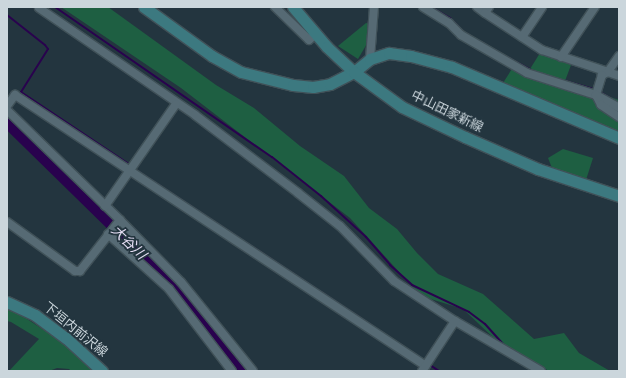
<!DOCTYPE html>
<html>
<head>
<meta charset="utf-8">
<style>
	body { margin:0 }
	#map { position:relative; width:626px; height:378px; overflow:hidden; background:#23353f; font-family:"PT Sans","Noto Sans JP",sans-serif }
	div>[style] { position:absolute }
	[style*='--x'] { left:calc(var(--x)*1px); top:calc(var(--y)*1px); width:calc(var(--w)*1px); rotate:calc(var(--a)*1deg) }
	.green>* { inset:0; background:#1e5f42 }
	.stream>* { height:2px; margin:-1px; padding:0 1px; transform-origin:1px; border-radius:1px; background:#29024e }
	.river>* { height:12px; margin:-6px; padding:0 6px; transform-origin:6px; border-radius:6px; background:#29024e }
	.roads { filter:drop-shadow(1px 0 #405158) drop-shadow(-1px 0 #405158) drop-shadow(0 1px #405158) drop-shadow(0 -1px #405158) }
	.street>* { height:8px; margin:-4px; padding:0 4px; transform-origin:4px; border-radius:4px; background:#566a74 }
	.secondary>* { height:11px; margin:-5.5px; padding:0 5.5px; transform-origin:5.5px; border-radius:5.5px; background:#3c7980 }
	span { translate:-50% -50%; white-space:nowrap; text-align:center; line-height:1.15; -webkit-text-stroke:3.5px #23353f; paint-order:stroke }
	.street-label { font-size:13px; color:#cbd6dc }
	.water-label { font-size:14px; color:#e3dcf2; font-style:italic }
	.frame { position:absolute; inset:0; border:8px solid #cbd6dc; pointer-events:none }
</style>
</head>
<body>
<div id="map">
	<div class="green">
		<div style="clip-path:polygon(61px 7px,108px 7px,216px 85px,254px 108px,300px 146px,344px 176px,369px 208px,397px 229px,417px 253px,438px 274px,483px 294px,534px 339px,564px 333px,579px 353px,610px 371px,549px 371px,497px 341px,463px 309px,421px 296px,350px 218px,181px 88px)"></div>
		<div style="clip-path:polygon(366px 23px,371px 24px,368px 42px,358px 59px,338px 46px)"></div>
		<div style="clip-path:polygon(540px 53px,571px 65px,565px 81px,619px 100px,619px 132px,576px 116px,503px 83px,515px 64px,530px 69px)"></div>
		<div style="clip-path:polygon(563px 149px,593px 158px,586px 180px,552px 168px,548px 158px)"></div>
		<div style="clip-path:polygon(7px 309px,21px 315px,62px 342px,94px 371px,71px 371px,69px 369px,57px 368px,49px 371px,9px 371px,39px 339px,11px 322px,7px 321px)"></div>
	</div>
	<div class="stream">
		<div style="--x:55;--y:7;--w:264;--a:34.7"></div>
		<div style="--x:272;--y:157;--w:63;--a:38.5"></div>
		<div style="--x:321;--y:196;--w:61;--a:42.3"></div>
		<div style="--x:366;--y:237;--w:37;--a:49"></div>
		<div style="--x:390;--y:265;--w:30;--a:42"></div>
		<div style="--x:412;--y:285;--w:63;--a:25.3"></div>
		<div style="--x:469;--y:312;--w:20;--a:37"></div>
		<div style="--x:485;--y:324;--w:31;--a:48"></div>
		<div style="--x:431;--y:7;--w:22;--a:30"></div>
		<div style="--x:450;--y:18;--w:13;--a:45"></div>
		<div style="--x:7;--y:15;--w:48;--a:38.3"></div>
		<div style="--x:45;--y:45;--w:5;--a:53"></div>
		<div style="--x:48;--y:49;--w:51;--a:122.1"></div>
		<div style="--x:21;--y:92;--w:131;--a:33.8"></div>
		<div style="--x:507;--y:57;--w:30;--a:28"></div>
		<div style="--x:562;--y:80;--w:35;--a:16"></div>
		<div style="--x:600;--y:92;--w:22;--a:30"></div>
		<div style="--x:133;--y:168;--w:287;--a:33.4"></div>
		<div style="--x:430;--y:365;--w:11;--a:34"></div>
	</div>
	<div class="river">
		<div style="--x:7;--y:122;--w:203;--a:44.4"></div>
		<div style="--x:152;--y:264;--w:49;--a:47.5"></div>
		<div style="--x:185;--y:300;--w:91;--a:51.2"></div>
	</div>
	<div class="roads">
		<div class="street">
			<div style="--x:275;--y:7;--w:47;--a:44.1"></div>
			<div style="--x:309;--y:40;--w:9;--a:-41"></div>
			<div style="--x:423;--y:7;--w:31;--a:32"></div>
			<div style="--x:449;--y:23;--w:17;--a:45"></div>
			<div style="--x:461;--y:35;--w:76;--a:29.9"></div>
			<div style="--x:527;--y:73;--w:72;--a:17.7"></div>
			<div style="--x:596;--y:95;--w:26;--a:29"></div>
			<div style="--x:477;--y:7;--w:10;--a:37"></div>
			<div style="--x:489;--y:7;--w:7;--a:124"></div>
			<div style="--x:485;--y:13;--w:68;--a:33"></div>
			<div style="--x:542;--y:50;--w:70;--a:18.4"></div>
			<div style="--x:39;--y:8;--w:189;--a:34.4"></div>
			<div style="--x:195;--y:115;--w:129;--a:37.1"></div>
			<div style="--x:298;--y:193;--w:53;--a:38.2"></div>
			<div style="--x:340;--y:226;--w:77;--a:45.5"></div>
			<div style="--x:394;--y:281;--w:73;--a:33.3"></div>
			<div style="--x:455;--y:321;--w:99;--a:30.2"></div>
			<div style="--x:522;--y:37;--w:36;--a:-56"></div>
			<div style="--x:619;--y:56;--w:19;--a:125"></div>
			<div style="--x:608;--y:72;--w:12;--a:20"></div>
			<div style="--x:561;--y:57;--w:60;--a:-55.8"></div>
			<div style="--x:370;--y:59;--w:52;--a:-85.6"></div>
			<div style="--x:608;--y:72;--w:7;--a:153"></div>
			<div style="--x:602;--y:75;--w:21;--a:107"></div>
			<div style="--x:596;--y:95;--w:11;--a:63"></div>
			<div style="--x:601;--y:105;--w:22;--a:34"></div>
			<div style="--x:7;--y:106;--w:14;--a:-54"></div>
			<div style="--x:15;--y:95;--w:492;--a:33.4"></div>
			<div style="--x:7;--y:110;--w:158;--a:44.2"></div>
			<div style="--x:120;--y:220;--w:65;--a:128.1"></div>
			<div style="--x:80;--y:271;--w:5;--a:180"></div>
			<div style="--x:75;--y:271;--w:84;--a:-144.2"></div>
			<div style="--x:105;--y:206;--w:124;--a:-55.2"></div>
			<div style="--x:120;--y:220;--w:87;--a:45.5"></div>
			<div style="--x:181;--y:282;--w:114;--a:51"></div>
			<div style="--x:108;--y:234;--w:82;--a:42"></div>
			<div style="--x:169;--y:289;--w:103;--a:52.5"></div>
			<div style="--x:422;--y:371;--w:60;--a:-56.6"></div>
		</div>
		<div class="secondary">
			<div style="--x:144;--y:7;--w:84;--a:35.8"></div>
			<div style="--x:212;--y:56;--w:33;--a:29"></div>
			<div style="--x:241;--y:72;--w:54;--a:14"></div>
			<div style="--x:293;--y:85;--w:20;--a:6"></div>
			<div style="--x:313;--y:87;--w:17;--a:-10"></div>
			<div style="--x:330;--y:84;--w:27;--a:-27"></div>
			<div style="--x:354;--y:72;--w:21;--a:-39"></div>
			<div style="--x:370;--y:59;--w:20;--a:-18"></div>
			<div style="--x:389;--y:53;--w:22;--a:8"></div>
			<div style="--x:411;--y:56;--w:42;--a:15"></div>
			<div style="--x:452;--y:67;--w:181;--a:23"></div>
			<div style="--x:293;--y:7;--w:52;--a:49.6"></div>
			<div style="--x:327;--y:47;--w:37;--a:43"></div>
			<div style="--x:354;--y:72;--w:59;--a:36.1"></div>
			<div style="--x:402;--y:107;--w:70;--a:25.5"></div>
			<div style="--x:465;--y:137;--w:80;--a:23.7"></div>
			<div style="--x:538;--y:169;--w:85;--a:18.4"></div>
			<div style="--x:7;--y:302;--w:31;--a:25"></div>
			<div style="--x:35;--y:315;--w:39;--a:37"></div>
			<div style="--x:66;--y:338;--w:49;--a:42.5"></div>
		</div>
	</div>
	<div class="street-label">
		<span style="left:447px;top:112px;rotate:26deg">中山田家新線</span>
		<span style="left:75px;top:330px;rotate:39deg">下垣内前沢線</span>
	</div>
	<div class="water-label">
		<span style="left:129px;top:242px;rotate:44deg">大谷川</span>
	</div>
	<div class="frame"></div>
</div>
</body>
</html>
